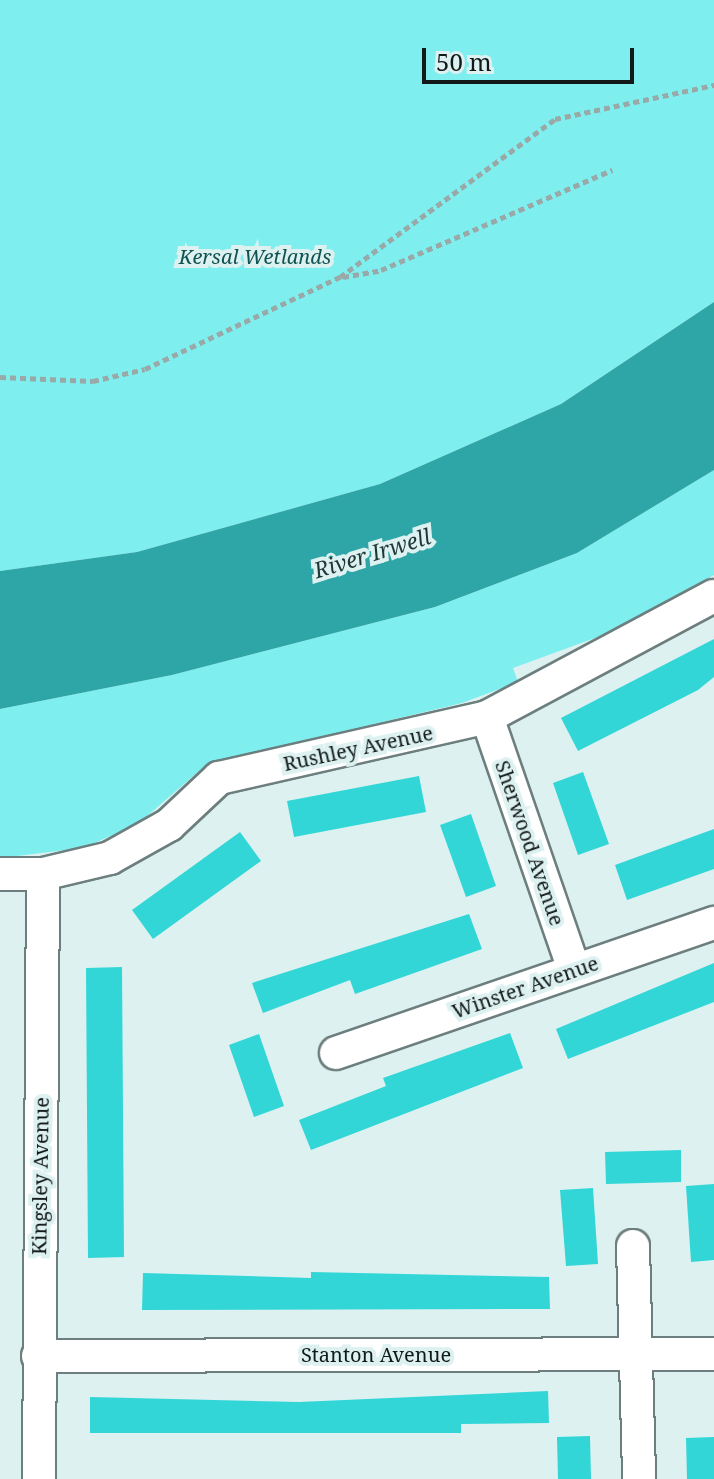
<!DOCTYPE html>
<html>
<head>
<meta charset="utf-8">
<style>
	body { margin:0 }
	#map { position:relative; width:714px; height:1479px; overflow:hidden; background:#ddf1f0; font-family:"Noto Serif",serif }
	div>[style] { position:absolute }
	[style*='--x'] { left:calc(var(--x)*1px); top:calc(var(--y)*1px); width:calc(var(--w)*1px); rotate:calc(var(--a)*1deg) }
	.green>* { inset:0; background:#7eeeee }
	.water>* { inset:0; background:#2ea6a7 }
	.building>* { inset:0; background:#32d6d7 }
	.path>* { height:5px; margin-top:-2.5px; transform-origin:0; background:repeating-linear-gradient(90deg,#99a9a8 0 6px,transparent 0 10px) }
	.roads { filter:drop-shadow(2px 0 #6d7e7e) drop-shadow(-2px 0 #6d7e7e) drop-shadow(0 2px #6d7e7e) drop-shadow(0 -2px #6d7e7e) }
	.street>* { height:32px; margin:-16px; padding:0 16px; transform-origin:16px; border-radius:16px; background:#fff }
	span { translate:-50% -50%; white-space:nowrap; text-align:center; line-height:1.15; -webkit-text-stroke:8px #ddf1f0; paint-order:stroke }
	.park-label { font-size:20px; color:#105353; font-style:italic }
	.street-label { font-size:20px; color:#121919 }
	.water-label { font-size:22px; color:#1e3737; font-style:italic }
	.scale { position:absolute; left:422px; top:48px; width:212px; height:36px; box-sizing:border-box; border:4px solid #121919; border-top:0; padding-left:10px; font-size:24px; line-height:28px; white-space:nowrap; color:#121919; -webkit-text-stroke:6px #ddf1f0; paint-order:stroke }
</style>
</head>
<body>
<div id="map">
	<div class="green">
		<div style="clip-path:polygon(0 0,714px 0,714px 302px,561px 404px,380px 484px,137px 552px,0 571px)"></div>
		<div style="clip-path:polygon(714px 470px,714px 575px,614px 631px,513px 668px,518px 682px,462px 703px,207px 764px,138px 824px,83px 848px,0 858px,0 709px,172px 675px,435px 607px,577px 553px)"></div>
	</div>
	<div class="water">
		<div style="clip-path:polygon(714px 302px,714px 470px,577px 553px,435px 607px,172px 675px,0 709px,0 571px,137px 552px,380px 484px,561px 404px)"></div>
	</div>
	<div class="building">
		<div style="clip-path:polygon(714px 639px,714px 677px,698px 690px,578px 751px,561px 718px)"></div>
		<div style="clip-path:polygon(583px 772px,609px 844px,578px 855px,553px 783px)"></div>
		<div style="clip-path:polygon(419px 776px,426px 812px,294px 837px,287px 801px)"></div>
		<div style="clip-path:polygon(471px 814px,496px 886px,466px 897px,440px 825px)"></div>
		<div style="clip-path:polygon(714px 829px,714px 869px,627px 900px,615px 865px)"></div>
		<div style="clip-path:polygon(240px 832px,261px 861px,153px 939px,132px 910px)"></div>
		<div style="clip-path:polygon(469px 914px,482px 949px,355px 994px,350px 980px,263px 1013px,252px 983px)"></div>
		<div style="clip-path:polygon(714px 963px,714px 1002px,568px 1059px,556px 1029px)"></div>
		<div style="clip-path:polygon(122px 967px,124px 1257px,88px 1258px,86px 968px)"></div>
		<div style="clip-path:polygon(510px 1033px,523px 1068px,311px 1150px,299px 1120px,386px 1086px,383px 1078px)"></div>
		<div style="clip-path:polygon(259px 1034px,284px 1106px,254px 1117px,229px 1045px)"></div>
		<div style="clip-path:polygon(681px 1150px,681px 1182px,606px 1184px,605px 1152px)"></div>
		<div style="clip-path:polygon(714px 1184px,714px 1260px,691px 1262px,686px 1186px)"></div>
		<div style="clip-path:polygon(593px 1188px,598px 1264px,566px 1266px,560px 1190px)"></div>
		<div style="clip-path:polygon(311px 1272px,549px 1277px,550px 1309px,142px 1310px,143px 1273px,311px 1278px)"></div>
		<div style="clip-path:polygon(548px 1391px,549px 1423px,461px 1424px,461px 1433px,90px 1433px,90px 1397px,299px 1402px)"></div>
		<div style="clip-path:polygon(590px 1436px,591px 1479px,558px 1479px,557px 1437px)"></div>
		<div style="clip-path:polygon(714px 1437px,714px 1479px,687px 1479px,686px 1438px)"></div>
	</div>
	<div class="path">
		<div style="--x:343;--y:277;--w:39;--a:-10"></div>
		<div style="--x:381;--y:270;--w:252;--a:-23.4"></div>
		<div style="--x:0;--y:377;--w:93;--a:2.5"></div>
		<div style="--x:93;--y:381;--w:53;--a:-13"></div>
		<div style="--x:145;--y:369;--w:216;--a:-25.3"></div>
		<div style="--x:340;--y:277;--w:267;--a:-36.3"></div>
		<div style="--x:555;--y:119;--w:163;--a:-12.1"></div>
	</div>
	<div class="roads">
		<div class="street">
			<div style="--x:487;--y:717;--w:267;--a:71"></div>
			<div style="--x:0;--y:874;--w:43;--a:0"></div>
			<div style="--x:43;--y:874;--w:69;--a:-13.4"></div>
			<div style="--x:110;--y:858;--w:68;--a:-29.2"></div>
			<div style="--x:169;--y:825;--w:69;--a:-43.2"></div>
			<div style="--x:219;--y:778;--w:275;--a:-12.8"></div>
			<div style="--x:487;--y:717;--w:257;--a:-28.1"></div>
			<div style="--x:336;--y:1053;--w:400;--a:-19"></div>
			<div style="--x:633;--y:1246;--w:233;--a:88.5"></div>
			<div style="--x:38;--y:1356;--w:676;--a:-0.17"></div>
			<div style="--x:39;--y:1479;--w:605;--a:-89.62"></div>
		</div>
	</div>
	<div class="park-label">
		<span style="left:255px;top:256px">Kersal Wetlands</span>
	</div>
	<div class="street-label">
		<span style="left:358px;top:748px;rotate:-12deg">Rushley Avenue</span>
		<span style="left:530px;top:843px;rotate:71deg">Sherwood Avenue</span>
		<span style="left:525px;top:987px;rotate:-19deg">Winster Avenue</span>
		<span style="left:40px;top:1176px;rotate:-89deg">Kingsley Avenue</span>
		<span style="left:376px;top:1354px">Stanton Avenue</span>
	</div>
	<div class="water-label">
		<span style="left:372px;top:553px;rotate:-17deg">River Irwell</span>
	</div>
	<div class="scale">50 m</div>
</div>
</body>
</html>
